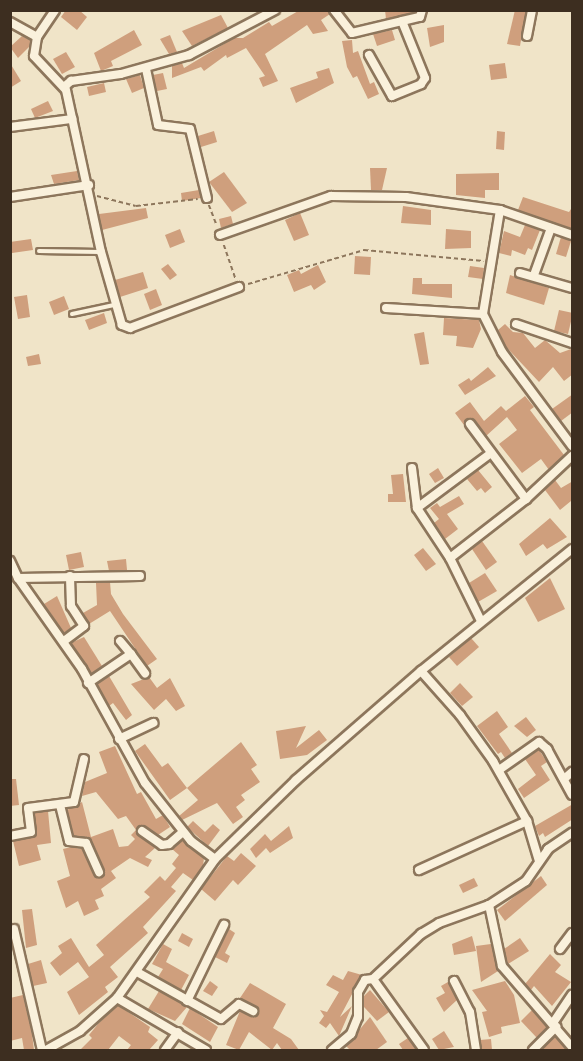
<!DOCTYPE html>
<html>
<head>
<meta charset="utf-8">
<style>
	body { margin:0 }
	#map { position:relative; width:583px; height:1061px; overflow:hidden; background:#f0e4c8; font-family:"Source Serif 4",serif }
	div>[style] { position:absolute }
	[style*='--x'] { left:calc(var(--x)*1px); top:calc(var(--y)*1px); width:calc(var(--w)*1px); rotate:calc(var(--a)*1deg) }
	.building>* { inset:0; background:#cf9f7d }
	.path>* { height:1.5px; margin-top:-0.75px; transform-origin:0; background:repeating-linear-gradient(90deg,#8d765c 0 4.5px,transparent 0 7.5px) }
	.roads { filter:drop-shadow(2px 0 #8d765c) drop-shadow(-2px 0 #8d765c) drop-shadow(0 2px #8d765c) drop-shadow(0 -2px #8d765c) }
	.service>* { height:4px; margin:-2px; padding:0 2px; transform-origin:2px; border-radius:2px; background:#faf1dc }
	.minor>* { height:8px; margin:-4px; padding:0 4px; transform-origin:4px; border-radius:4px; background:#faf1dc }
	span { translate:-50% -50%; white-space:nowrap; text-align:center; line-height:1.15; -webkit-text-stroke:4.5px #f7eed8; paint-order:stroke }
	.frame { position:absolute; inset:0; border:12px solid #3d2e20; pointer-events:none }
</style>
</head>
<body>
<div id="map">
	<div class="building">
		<div style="clip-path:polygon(66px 10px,79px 10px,87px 17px,77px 30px,61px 17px)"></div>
		<div style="clip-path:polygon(300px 10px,328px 10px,330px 14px,321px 20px,328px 31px,313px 34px,307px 25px,265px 54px,278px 81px,263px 87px,259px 78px,265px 76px,246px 48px,227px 58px,226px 55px,204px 71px,201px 67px,172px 78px,172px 66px,182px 63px,184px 68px,234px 38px,243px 38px,269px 22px,272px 26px)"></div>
		<div style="clip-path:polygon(385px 10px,414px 10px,414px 12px,386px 19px)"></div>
		<div style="clip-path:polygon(515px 10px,526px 10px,520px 46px,507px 44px)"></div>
		<div style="clip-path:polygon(221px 15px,228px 28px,192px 46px,182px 31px)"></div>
		<div style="clip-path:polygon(444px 25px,444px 42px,430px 47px,427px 28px)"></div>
		<div style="clip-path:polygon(134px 30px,142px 45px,111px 61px,113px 66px,101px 71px,94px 53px)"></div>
		<div style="clip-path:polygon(392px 30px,395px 40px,377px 46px,373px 34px)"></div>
		<div style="clip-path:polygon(170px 35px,177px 52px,169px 54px,160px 39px)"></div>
		<div style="clip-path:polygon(22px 36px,30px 40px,30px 46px,18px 58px,10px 47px)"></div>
		<div style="clip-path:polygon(352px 40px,353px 53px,358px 51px,370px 84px,374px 82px,379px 94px,368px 99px,357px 76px,353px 78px,347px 67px,342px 41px)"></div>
		<div style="clip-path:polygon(66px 52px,75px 67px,62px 74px,53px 59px)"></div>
		<div style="clip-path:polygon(10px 63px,21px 81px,10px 88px)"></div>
		<div style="clip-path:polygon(505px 63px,507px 78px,491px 80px,489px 65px)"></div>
		<div style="clip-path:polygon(329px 68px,334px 83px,296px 103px,290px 88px,318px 78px,316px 72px)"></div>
		<div style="clip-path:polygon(163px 73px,167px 89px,157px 91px,153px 75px)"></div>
		<div style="clip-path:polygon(140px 75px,144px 88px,132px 93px,126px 79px)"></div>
		<div style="clip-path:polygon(104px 83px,106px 92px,89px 96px,87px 87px)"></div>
		<div style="clip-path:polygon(48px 101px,53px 111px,35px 118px,31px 109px)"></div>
		<div style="clip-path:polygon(214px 131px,217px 142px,201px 147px,198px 136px)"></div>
		<div style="clip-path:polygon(497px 131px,505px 132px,504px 150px,496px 149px)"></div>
		<div style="clip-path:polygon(370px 168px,387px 168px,382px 190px,371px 190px)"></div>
		<div style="clip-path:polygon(77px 171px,79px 180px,54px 184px,51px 175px)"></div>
		<div style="clip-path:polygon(224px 172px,247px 203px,232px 212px,209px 182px)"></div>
		<div style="clip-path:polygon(499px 173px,499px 190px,485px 190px,485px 198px,456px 195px,456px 174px)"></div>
		<div style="clip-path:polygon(199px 190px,201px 198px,182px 201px,181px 193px)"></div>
		<div style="clip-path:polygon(523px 197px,569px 212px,573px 206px,573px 229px,518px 210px)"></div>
		<div style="clip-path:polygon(403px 206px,431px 210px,431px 225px,401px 223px)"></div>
		<div style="clip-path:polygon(146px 208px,148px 218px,102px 230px,99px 214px)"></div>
		<div style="clip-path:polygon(300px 213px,309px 235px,294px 241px,285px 220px)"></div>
		<div style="clip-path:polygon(231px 216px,233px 224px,221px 228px,219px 219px)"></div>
		<div style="clip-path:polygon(525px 225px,540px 230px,532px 250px,528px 248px,525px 255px,512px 250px,511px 256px,499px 253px,504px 231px,520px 237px)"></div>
		<div style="clip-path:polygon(180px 229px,185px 242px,170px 248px,165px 235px)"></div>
		<div style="clip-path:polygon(446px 229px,471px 231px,471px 248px,445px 249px)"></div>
		<div style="clip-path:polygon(561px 237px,571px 241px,566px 257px,556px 254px)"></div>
		<div style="clip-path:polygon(31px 239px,33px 250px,12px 253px,10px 242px)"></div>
		<div style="clip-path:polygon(355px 256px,371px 257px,370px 275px,354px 274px)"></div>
		<div style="clip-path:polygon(168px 264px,177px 275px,170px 280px,161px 269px)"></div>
		<div style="clip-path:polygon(318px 265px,326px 282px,314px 290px,311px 285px,294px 292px,287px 275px,299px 270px,301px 274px)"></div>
		<div style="clip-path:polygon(470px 266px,484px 268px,483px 279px,468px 277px)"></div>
		<div style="clip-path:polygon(143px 272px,148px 288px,120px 297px,115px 280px)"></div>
		<div style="clip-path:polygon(510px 275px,549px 288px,544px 305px,506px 293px)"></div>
		<div style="clip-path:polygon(413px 278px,422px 278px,422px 284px,452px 284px,452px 298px,412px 294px)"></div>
		<div style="clip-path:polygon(156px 289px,162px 305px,150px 310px,144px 294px)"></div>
		<div style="clip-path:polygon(27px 295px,30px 317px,18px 319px,14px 297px)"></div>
		<div style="clip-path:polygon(64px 296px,69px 309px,54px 315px,49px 302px)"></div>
		<div style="clip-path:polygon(559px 310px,573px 313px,568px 334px,554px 331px)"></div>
		<div style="clip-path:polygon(104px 313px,107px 323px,89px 330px,85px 320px)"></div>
		<div style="clip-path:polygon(444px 318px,479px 320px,481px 329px,473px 348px,456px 346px,457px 336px,443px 335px)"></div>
		<div style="clip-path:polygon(505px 324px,513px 332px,523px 333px,535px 348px,545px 340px,560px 353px,571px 349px,573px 374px,564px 381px,553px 367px,539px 382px,506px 347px,498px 330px)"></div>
		<div style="clip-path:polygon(424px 332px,429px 364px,420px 365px,414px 334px)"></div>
		<div style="clip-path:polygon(39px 354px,41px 364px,28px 366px,26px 357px)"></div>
		<div style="clip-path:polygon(488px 367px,496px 376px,465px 395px,458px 385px,469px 378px,471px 381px)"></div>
		<div style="clip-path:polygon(573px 394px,573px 412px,561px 421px,552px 409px)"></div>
		<div style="clip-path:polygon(525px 396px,534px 407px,530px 410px,564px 455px,549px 470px,541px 459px,522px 473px,499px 444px,517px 430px,507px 417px,486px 436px,473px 419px,467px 419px,464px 425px,455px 413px,470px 402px,484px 421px,501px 406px,506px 411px)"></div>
		<div style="clip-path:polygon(438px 468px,444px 478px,435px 483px,429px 474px)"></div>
		<div style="clip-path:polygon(478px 470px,492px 487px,485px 493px,481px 488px,477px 491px,467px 479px)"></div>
		<div style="clip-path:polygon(403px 474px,406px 502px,388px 502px,388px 494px,393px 494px,391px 475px)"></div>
		<div style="clip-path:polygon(555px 480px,561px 488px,573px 481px,571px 501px,560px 510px,545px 490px)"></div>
		<div style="clip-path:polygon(459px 496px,464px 504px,447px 514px,458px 529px,445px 539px,434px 523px,439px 519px,430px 508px,437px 503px,440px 507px)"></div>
		<div style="clip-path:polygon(550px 518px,567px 537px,547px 549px,543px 544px,526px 556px,519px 544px)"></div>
		<div style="clip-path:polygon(482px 541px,497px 562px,486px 570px,472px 549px)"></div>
		<div style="clip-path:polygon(423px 548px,436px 564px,426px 571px,414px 555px)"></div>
		<div style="clip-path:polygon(81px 552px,84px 567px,69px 570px,66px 555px)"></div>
		<div style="clip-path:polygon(126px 559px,127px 570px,109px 571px,107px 561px)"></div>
		<div style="clip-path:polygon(485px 573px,497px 591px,478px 602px,469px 583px)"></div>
		<div style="clip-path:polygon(550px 578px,565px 609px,538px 622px,525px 598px)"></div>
		<div style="clip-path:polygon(110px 582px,111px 594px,123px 614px,157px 659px,147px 666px,110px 611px,89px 624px,83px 613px,97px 605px,96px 583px)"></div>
		<div style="clip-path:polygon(57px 596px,71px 628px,64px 633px,44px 604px)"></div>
		<div style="clip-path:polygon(84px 637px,102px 666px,91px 674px,71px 643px)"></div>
		<div style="clip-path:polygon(471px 638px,479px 647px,457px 666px,449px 657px)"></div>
		<div style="clip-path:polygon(109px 676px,132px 715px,126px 720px,113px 703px,109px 706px,97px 684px)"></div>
		<div style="clip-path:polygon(149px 677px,157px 688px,170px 678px,185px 706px,176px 711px,166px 699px,154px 710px,131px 684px)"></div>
		<div style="clip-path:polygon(460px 683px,473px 697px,462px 706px,450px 693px)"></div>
		<div style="clip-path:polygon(497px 711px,508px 727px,499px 734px,512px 753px,505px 758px,501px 752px,498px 754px,477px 726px)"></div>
		<div style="clip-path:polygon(526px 717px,536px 730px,527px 737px,514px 726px)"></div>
		<div style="clip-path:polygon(306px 726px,296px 748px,319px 730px,327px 740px,307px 755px,280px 759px,276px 731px)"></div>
		<div style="clip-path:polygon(241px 742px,257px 765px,251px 769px,260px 782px,241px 795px,245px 800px,236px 807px,243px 817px,233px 824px,217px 803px,182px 820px,179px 816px,198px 800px,187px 788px)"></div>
		<div style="clip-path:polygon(145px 744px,162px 767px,168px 763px,187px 788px,170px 800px,135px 751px)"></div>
		<div style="clip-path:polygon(115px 746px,137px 794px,141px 792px,156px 819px,163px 815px,170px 827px,158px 835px,143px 825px,136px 830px,126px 816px,118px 819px,96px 792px,82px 796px,85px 782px,107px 773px,99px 752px)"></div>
		<div style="clip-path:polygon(539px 750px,547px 762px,541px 766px,550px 780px,524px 798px,518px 789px,536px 775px,525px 759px)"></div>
		<div style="clip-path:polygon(10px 779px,16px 779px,19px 805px,10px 806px)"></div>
		<div style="clip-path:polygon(82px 802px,91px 837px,113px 829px,119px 847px,128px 846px,135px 839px,131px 835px,136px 830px,155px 848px,145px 857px,152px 860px,148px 867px,130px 858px,111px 871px,116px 878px,101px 889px,104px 896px,95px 900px,99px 909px,84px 916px,78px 901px,66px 908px,57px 881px,70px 876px,63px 849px,71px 847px,82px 849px,95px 876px,105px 873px,90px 839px,74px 836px,67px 810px)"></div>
		<div style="clip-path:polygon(573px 804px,573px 819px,545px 837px,543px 833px,539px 836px,535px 826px)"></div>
		<div style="clip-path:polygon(48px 811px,51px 843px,37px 845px,41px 860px,19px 866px,13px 841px,35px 836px,35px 813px)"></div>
		<div style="clip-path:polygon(193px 821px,205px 832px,213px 824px,220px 830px,208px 846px,187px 827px)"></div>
		<div style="clip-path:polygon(289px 826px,293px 838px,270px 853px,266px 848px,256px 858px,250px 849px,265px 834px,271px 841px)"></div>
		<div style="clip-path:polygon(183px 840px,204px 858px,203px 866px,193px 880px,183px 873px,171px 887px,176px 891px,143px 927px,148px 933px,110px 967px,118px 977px,105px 987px,108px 992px,79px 1015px,67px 992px,89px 977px,78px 962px,60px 976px,50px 963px,62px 953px,58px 946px,71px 938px,89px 967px,104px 955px,96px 945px,150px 897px,144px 892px,160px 876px,165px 881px,176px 868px,172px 864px,179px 855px,172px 849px)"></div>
		<div style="clip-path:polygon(241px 853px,256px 866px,238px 885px,233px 880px,215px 901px,201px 889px,227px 856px,234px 861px)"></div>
		<div style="clip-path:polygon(541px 876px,547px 885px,505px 921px,497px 910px)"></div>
		<div style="clip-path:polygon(474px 878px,478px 886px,463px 893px,459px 885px)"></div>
		<div style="clip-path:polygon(32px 909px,37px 945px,26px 948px,22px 910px)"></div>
		<div style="clip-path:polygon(229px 929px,235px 933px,225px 953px,230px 956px,227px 963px,215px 957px)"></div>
		<div style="clip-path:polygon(182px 933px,193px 939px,189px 947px,178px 941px)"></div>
		<div style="clip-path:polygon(472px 936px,476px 951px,454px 955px,452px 944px)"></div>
		<div style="clip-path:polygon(520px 938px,529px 951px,508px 964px,504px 949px)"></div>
		<div style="clip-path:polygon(163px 944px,172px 949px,166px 962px,189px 975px,181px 990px,158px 977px,163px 969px,152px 964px)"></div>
		<div style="clip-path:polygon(491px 944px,498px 971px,481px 982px,476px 946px)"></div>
		<div style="clip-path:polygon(550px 954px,561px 965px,555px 972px,571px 982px,552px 1006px,534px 986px,531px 990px,525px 984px)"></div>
		<div style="clip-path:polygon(41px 960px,47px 983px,33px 986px,28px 964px)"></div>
		<div style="clip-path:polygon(348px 971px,362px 975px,340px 1017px,352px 1006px,339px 1036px,330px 1023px,326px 1028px,319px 1023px,324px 1016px,320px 1010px,327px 1012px,339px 992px,326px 985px,333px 975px,343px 980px)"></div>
		<div style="clip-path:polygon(210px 981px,218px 987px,212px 996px,203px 991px)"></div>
		<div style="clip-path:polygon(505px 981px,514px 995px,520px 1023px,501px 1027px,502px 1033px,489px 1037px,482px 1012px,487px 1011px,472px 990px)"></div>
		<div style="clip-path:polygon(448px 982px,457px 1000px,444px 1012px,436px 998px,445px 993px,441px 986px)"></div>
		<div style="clip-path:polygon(250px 983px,286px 1004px,273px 1028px,291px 1039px,299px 1050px,282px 1050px,277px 1043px,272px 1050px,249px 1032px,239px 1050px,226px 1045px,240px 1011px,253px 1017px,259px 1013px,256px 1006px,240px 998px)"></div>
		<div style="clip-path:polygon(370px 990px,389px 1012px,377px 1021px,364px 1007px,364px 996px)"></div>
		<div style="clip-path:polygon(159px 991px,187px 1007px,175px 1021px,148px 1009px)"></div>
		<div style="clip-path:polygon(23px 995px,32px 1034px,34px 1050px,24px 1050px,22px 1038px,10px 1041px,10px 998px)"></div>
		<div style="clip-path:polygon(118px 1005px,150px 1027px,148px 1032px,158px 1040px,149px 1050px,127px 1050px,131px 1045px,119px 1036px,108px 1050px,80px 1050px,92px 1038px,89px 1035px,98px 1024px)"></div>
		<div style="clip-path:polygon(190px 1008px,218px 1027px,210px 1042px,182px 1024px)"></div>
		<div style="clip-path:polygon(532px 1010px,547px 1027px,537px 1038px,521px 1021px)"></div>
		<div style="clip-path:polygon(370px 1017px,387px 1042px,376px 1050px,350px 1050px,346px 1046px)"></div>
		<div style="clip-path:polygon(444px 1031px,454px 1047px,439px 1050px,432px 1039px)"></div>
		<div style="clip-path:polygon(555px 1036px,567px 1050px,541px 1050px)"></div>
		<div style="clip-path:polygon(408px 1038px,417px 1050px,403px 1050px,399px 1044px)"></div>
		<div style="clip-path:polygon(491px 1039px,492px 1050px,482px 1050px,480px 1040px)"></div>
	</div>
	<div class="path">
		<div style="--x:97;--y:196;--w:40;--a:14.4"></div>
		<div style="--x:136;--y:206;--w:62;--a:-6.4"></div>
		<div style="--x:209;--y:205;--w:22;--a:69"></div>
		<div style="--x:224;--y:245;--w:37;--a:71"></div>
		<div style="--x:248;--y:284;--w:121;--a:-16.3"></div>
		<div style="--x:364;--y:250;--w:120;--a:5.3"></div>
	</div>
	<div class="roads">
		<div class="service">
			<div style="--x:39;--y:251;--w:61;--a:0.9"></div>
			<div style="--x:72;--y:314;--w:43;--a:-12.1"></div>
		</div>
		<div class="minor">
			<div style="--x:334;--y:10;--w:29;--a:52"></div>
			<div style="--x:352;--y:33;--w:51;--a:-13.5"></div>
			<div style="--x:10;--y:22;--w:31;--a:29"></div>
			<div style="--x:37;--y:37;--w:19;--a:99"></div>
			<div style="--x:34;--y:56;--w:45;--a:46.8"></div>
			<div style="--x:527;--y:36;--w:26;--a:-79"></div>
			<div style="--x:37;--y:37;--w:32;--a:-56"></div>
			<div style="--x:369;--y:55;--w:47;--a:60.7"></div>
			<div style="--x:392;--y:96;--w:31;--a:-22"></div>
			<div style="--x:421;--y:84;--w:7;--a:-56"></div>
			<div style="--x:425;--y:78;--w:61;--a:-112"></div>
			<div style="--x:402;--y:21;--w:18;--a:-13"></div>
			<div style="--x:420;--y:17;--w:7;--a:-74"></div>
			<div style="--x:146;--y:69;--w:57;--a:77.9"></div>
			<div style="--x:158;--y:125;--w:32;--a:7"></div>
			<div style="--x:190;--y:129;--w:71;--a:76.2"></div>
			<div style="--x:10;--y:127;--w:63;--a:-7.4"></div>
			<div style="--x:10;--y:197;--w:80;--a:-8.6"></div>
			<div style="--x:500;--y:210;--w:76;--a:19.1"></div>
			<div style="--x:220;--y:235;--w:118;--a:-19.4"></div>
			<div style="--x:331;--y:196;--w:75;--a:0.8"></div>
			<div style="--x:406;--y:197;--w:95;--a:7.9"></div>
			<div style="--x:500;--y:210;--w:105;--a:99.3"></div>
			<div style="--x:520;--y:273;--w:54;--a:16.1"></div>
			<div style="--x:534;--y:275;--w:50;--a:-70.1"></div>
			<div style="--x:239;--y:287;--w:116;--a:159.4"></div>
			<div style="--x:130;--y:328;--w:9;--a:-159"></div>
			<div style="--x:122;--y:325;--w:76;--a:-106"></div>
			<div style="--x:101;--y:252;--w:170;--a:-102.2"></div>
			<div style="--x:65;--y:86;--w:8;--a:-40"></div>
			<div style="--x:71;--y:81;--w:50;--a:-8"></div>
			<div style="--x:121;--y:74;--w:71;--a:-15.6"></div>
			<div style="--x:189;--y:55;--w:97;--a:-27.6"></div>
			<div style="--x:386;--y:308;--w:97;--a:3.5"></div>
			<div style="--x:483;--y:314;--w:42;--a:63.4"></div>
			<div style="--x:502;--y:352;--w:117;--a:53.3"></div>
			<div style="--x:516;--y:324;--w:59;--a:18.7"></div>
			<div style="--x:470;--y:424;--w:94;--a:53.3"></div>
			<div style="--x:412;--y:468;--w:40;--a:82.9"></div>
			<div style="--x:417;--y:508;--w:60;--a:56.6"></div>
			<div style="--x:417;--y:508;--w:92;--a:-36.6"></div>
			<div style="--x:10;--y:561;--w:19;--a:65"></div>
			<div style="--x:18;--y:578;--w:111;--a:54.9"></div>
			<div style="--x:82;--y:669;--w:130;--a:61.1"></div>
			<div style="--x:145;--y:783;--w:74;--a:51.6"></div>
			<div style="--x:191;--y:841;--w:30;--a:37"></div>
			<div style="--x:18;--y:578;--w:122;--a:-0.9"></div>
			<div style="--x:481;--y:621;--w:70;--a:-116.2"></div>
			<div style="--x:450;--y:558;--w:96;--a:-37.8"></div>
			<div style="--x:526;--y:499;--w:63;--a:-43.1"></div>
			<div style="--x:64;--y:641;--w:25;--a:-37"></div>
			<div style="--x:84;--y:626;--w:24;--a:-123"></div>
			<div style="--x:71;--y:606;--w:30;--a:-92"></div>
			<div style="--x:131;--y:654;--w:24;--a:54"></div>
			<div style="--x:421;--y:671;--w:59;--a:48.4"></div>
			<div style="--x:460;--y:715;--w:57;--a:54.3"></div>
			<div style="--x:493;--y:761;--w:69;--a:60.5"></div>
			<div style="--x:527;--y:821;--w:42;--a:73.3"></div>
			<div style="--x:88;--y:683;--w:52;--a:-34"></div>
			<div style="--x:131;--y:654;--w:17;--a:-130"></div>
			<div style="--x:119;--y:739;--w:38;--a:-25"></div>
			<div style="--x:499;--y:770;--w:49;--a:-35"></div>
			<div style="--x:539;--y:742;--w:11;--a:41"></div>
			<div style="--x:547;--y:749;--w:52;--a:61.5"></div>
			<div style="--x:564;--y:779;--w:11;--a:-41"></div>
			<div style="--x:60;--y:805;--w:37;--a:76"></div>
			<div style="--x:69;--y:841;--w:17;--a:7"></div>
			<div style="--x:86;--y:843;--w:32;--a:66"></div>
			<div style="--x:142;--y:831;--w:24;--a:35"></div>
			<div style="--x:162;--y:845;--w:7;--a:-8"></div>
			<div style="--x:169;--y:844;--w:18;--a:-41"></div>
			<div style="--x:10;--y:836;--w:21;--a:-11"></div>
			<div style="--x:31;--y:832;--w:24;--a:-97"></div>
			<div style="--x:28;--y:808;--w:46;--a:-7.4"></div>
			<div style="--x:74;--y:802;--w:44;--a:-76.9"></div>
			<div style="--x:419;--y:870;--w:119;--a:-24.4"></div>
			<div style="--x:489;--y:905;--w:62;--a:78"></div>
			<div style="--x:502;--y:966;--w:107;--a:49.2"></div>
			<div style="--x:14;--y:929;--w:124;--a:77"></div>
			<div style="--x:560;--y:949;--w:20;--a:-53"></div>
			<div style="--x:137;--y:972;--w:96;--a:29.2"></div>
			<div style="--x:221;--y:1019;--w:23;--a:-40"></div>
			<div style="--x:239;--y:1004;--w:16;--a:27"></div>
			<div style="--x:373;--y:979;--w:87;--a:54.3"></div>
			<div style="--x:454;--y:981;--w:35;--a:63"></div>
			<div style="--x:470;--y:1012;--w:38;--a:81"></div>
			<div style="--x:117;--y:998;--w:103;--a:30.3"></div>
			<div style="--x:187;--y:1001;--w:85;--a:-64"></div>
			<div style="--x:553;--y:1023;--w:34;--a:-56"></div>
			<div style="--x:46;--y:1050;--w:39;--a:-29"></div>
			<div style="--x:80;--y:1031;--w:50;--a:-41.7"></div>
			<div style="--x:117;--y:998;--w:170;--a:-54.8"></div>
			<div style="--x:215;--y:859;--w:113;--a:-44.3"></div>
			<div style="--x:296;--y:780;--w:166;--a:-41.1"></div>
			<div style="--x:421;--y:671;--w:194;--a:-38.9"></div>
			<div style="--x:165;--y:1050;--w:22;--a:-54"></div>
			<div style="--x:332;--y:1050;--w:25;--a:-40"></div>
			<div style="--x:351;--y:1034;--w:18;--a:-68"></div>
			<div style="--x:358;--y:1017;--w:25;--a:-90"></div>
			<div style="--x:358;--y:992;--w:14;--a:-60"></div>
			<div style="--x:365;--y:980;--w:8;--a:-7"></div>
			<div style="--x:373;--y:979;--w:66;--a:-43.2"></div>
			<div style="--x:421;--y:934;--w:21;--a:-31"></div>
			<div style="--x:439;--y:923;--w:53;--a:-19.8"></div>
			<div style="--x:489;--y:905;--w:44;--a:-33"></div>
			<div style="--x:526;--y:881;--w:39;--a:-55"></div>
			<div style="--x:548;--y:849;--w:29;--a:-34"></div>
			<div style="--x:533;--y:1050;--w:33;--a:-45"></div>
		</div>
	</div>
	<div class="frame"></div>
</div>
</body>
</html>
